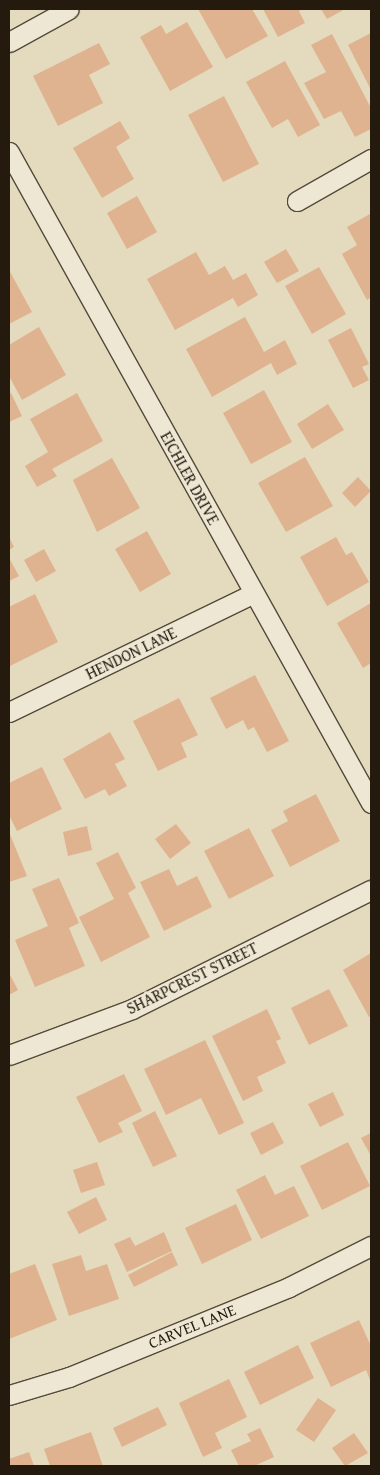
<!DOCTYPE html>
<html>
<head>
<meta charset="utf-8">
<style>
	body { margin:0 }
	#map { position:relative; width:380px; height:1475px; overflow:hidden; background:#e4dabd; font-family:"Gentium Book Plus",serif }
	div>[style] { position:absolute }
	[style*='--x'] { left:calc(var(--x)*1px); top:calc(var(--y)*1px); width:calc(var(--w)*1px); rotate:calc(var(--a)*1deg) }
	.building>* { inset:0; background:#dfb390 }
	.roads { filter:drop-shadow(1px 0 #544a3a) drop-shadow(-1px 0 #544a3a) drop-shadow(0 1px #544a3a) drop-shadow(0 -1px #544a3a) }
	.street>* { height:19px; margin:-9.5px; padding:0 9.5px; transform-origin:9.5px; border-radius:9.5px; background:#ede7d4 }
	span { translate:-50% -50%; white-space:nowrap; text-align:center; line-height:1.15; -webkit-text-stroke:4px #ede7d4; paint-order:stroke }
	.street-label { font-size:16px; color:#241a0e }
	.frame { position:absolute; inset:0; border:10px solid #241a0e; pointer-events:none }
</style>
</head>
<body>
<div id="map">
	<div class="building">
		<div style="clip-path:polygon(198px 9px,252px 9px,268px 36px,226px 59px)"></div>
		<div style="clip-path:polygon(263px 9px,303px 9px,299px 11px,305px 23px,278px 37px)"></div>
		<div style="clip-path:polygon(321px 9px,345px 9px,327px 19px)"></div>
		<div style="clip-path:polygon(187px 22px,213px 67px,170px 91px,140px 37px,161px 25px,166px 34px)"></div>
		<div style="clip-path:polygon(371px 33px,371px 90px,348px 45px)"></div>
		<div style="clip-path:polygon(332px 34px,371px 108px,371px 129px,355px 137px,341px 111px,324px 119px,304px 83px,326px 72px,311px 45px)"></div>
		<div style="clip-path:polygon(99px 43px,110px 64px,89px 75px,103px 103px,58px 126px,33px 76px)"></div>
		<div style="clip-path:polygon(285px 61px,320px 125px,298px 137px,288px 119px,272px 128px,246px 82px)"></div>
		<div style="clip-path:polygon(224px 96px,259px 164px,223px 182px,188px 115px)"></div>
		<div style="clip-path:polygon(120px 121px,130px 138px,116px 147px,134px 179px,102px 198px,73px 148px)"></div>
		<div style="clip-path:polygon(137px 196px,157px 232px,127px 249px,107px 213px)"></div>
		<div style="clip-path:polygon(370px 214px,371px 297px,367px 300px,342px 254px,357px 245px,347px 227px)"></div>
		<div style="clip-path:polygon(286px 249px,299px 271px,277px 283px,264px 262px)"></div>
		<div style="clip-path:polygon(196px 252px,209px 275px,225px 266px,233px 280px,246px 273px,258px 295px,238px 307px,233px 298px,175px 330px,147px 279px)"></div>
		<div style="clip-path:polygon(319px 267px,346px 314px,312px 334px,285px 286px)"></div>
		<div style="clip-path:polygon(9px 270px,32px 312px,9px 324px)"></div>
		<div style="clip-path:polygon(245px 317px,264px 352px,285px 340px,297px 364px,277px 375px,271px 363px,212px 397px,186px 349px)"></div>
		<div style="clip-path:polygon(39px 327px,66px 375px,22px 400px,9px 376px,9px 345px)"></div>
		<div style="clip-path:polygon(351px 328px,369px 364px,362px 367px,369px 380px,353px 388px,328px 340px)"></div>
		<div style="clip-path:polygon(264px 390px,292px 442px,251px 464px,223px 413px)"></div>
		<div style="clip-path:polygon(11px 393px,22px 416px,9px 422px,9px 394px)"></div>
		<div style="clip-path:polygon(77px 393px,103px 441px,52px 469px,57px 476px,37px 487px,25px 466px,48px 452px,30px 419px)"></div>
		<div style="clip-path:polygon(328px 404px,344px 430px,312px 449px,297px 424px)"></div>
		<div style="clip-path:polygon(305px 457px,333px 506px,286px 532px,258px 483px)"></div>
		<div style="clip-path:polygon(112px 458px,140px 508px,97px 532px,73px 480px)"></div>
		<div style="clip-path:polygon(358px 477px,371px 491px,355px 507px,342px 493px)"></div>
		<div style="clip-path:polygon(147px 531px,171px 574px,140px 592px,115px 549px)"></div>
		<div style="clip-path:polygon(9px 537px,14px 547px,9px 550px)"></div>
		<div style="clip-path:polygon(336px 537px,346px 555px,352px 552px,369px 582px,327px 606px,300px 557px)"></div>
		<div style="clip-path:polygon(44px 549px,56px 571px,36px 582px,24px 560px)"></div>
		<div style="clip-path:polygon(9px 558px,19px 576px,9px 581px)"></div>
		<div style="clip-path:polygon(35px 594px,58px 642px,10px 666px,9px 607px)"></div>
		<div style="clip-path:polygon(371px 603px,371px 663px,363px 668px,337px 623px)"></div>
		<div style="clip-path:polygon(255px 675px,289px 741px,267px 752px,254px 727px,248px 730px,243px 720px,226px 729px,210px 698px)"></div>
		<div style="clip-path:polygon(179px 698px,198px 735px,181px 743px,187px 757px,158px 771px,133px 721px)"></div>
		<div style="clip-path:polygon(110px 732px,125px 759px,115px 764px,127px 786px,109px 796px,105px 789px,85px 799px,63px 759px)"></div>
		<div style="clip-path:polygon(42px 767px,62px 809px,17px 831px,9px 815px,9px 783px)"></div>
		<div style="clip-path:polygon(316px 794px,340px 841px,290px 867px,271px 830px,288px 821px,283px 811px)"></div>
		<div style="clip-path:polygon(176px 824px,191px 843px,170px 859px,155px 839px)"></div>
		<div style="clip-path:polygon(87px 826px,92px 850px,68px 856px,63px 832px)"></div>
		<div style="clip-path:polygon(249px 828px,274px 876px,229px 899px,204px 851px)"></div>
		<div style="clip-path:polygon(9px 832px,27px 876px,9px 882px)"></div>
		<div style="clip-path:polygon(118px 852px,136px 888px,128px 893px,150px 937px,101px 962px,79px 917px,114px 899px,96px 863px)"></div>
		<div style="clip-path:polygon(169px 869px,177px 886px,197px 876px,212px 907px,164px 931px,140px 882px)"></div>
		<div style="clip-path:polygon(59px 878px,79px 923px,69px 928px,85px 966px,35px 987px,15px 940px,48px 926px,32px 889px)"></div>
		<div style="clip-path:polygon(371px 953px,371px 1016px,369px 1017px,343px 970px)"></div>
		<div style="clip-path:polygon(9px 973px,18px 990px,9px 995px)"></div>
		<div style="clip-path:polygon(329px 989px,348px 1026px,309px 1045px,291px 1008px)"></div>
		<div style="clip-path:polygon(267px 1009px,281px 1039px,276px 1041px,286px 1063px,257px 1077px,263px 1091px,243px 1101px,212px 1036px)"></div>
		<div style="clip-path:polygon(205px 1040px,244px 1123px,219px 1135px,201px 1098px,166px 1115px,144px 1069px)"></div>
		<div style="clip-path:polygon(124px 1074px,142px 1111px,118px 1123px,123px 1132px,99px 1143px,76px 1097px)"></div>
		<div style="clip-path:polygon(333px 1092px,344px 1115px,320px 1127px,308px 1104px)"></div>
		<div style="clip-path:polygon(155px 1111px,177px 1156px,153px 1167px,132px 1123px)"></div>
		<div style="clip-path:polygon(273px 1122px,284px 1143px,261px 1155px,250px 1133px)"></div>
		<div style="clip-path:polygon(371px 1133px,371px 1156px,361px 1138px)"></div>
		<div style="clip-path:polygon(348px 1142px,370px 1186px,322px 1210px,300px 1166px)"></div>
		<div style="clip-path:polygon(97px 1162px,105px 1185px,81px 1193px,73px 1170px)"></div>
		<div style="clip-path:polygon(265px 1175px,275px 1195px,294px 1186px,309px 1216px,261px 1239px,236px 1190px)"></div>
		<div style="clip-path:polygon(96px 1197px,107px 1220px,79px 1234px,67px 1212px)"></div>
		<div style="clip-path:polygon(236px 1204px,252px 1240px,202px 1264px,185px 1228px)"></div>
		<div style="clip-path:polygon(164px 1232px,172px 1251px,127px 1272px,114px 1244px,130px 1237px,135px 1246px)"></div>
		<div style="clip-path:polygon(172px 1252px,178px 1265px,134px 1287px,128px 1275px)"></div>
		<div style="clip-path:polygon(81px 1255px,86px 1271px,107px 1264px,119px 1299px,69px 1316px,52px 1264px)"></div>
		<div style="clip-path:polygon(35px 1264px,57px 1320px,9px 1339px,9px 1274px)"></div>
		<div style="clip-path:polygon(359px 1320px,371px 1346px,371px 1382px,366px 1370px,331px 1387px,310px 1343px)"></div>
		<div style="clip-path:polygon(298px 1345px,314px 1378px,260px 1405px,244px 1372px)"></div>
		<div style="clip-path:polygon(229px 1379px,247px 1417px,215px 1433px,222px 1448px,203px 1457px,179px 1403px)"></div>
		<div style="clip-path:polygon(318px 1398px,336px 1410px,314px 1442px,296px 1430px)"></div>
		<div style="clip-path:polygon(158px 1407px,167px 1425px,122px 1447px,113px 1428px)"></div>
		<div style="clip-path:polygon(260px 1428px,274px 1457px,254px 1466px,239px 1466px,231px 1450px,251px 1441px,247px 1434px)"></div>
		<div style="clip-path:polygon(91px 1432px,103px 1466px,50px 1466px,44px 1449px)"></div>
		<div style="clip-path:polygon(354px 1433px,368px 1453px,345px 1466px,332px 1448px)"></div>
		<div style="clip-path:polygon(29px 1452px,34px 1466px,9px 1466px,9px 1459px)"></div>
	</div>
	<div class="roads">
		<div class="street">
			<div style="--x:9;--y:42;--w:68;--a:-28.8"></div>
			<div style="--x:9;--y:152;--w:745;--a:60.92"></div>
			<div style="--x:297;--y:201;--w:85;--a:-29.6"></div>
			<div style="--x:9;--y:712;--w:272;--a:-25.9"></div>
			<div style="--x:9;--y:1055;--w:131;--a:-20.5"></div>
			<div style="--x:132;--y:1009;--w:267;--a:-26.5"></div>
			<div style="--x:9;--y:1395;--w:63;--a:-16.7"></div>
			<div style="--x:69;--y:1377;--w:238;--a:-22.2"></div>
			<div style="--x:289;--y:1287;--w:92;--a:-26.6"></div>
		</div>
	</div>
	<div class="street-label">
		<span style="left:190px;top:478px;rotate:61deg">EICHLER DRIVE</span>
		<span style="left:131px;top:653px;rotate:-26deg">HENDON LANE</span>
		<span style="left:192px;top:978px;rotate:-26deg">SHARPCREST STREET</span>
		<span style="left:192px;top:1326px;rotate:-22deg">CARVEL LANE</span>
	</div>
	<div class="frame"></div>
</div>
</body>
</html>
